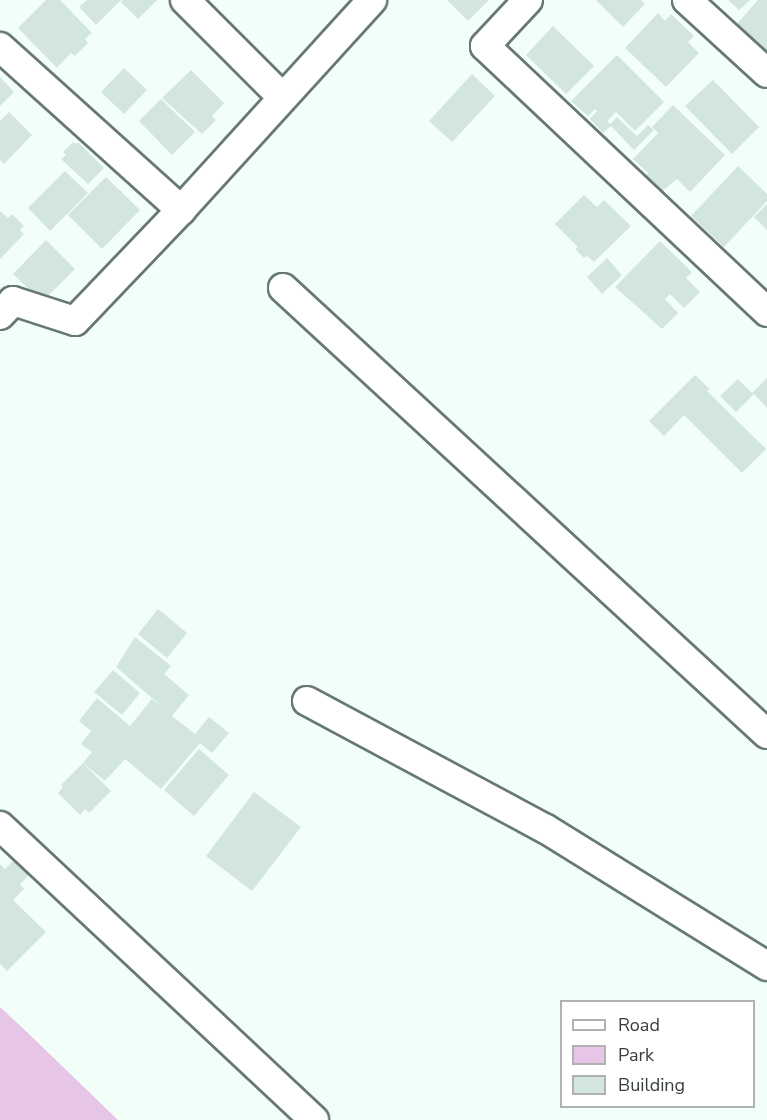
<!DOCTYPE html>
<html>
<head>
<meta charset="utf-8">
<style>
	body { margin:0 }
	#map { position:relative; width:767px; height:1120px; overflow:hidden; background:#f2fff9; font-family:"Nunito Sans",sans-serif }
	div>[style] { position:absolute }
	[style*='--x'] { left:calc(var(--x)*1px); top:calc(var(--y)*1px); width:calc(var(--w)*1px); rotate:calc(var(--a)*1deg) }
	.green>* { inset:0; background:#e7c5e7 }
	.building>* { inset:0; background:#d2e6dd }
	.roads { filter:drop-shadow(2px 0 #677971) drop-shadow(-2px 0 #677971) drop-shadow(0 2px #677971) drop-shadow(0 -2px #677971) }
	.street>* { height:28px; margin:-14px; padding:0 14px; transform-origin:14px; border-radius:14px; background:#fff }
	span { translate:-50% -50%; white-space:nowrap; text-align:center; line-height:1.15; -webkit-text-stroke:4.5px #fff; paint-order:stroke }
	.legend { position:absolute; left:560px; top:1000px; width:195px; height:108px; box-sizing:border-box; background:#fff; border:2px solid #afb2b1; margin:0; padding:8px 10px; list-style:none; font-size:18px; color:#373f3c }
	.legend li { display:flex; align-items:center; gap:12px; height:30px }
	.legend b { width:30px; border:2px solid #afb2b1 }
</style>
</head>
<body>
<div id="map">
	<div class="green">
		<div style="clip-path:polygon(0 1007px,30px 1035px,118px 1120px,0 1120px)"></div>
	</div>
	<div class="building">
		<div style="clip-path:polygon(46px 0,60px 0,92px 33px,85px 39px,88px 43px,75px 56px,71px 53px,57px 68px,18px 28px)"></div>
		<div style="clip-path:polygon(87px 0,121px 0,96px 25px,79px 7px)"></div>
		<div style="clip-path:polygon(123px 0,157px 0,138px 19px,121px 2px)"></div>
		<div style="clip-path:polygon(447px 0,489px 0,468px 21px)"></div>
		<div style="clip-path:polygon(596px 0,641px 0,645px 4px,623px 27px)"></div>
		<div style="clip-path:polygon(728px 0,750px 0,739px 10px)"></div>
		<div style="clip-path:polygon(758px 0,767px 0,767px 52px,737px 24px)"></div>
		<div style="clip-path:polygon(658px 13px,665px 21px,671px 14px,694px 36px,688px 42px,699px 53px,666px 87px,625px 48px)"></div>
		<div style="clip-path:polygon(553px 26px,594px 66px,566px 94px,526px 55px)"></div>
		<div style="clip-path:polygon(617px 55px,664px 102px,635px 131px,616px 112px,607px 121px,610px 124px,617px 117px,637px 136px,648px 125px,654px 130px,634px 150px,611px 126px,603px 133px,590px 119px,597px 111px,595px 109px,588px 116px,571px 101px)"></div>
		<div style="clip-path:polygon(124px 68px,147px 90px,124px 114px,101px 92px)"></div>
		<div style="clip-path:polygon(191px 70px,224px 103px,212px 116px,216px 120px,202px 134px,162px 98px)"></div>
		<div style="clip-path:polygon(472px 74px,495px 96px,452px 142px,429px 121px)"></div>
		<div style="clip-path:polygon(0 77px,14px 92px,0 106px)"></div>
		<div style="clip-path:polygon(713px 80px,759px 127px,732px 154px,685px 106px)"></div>
		<div style="clip-path:polygon(161px 99px,195px 132px,172px 155px,139px 121px)"></div>
		<div style="clip-path:polygon(673px 105px,725px 155px,690px 192px,677px 179px,655px 197px,639px 182px,648px 173px,633px 159px,658px 133px,652px 127px)"></div>
		<div style="clip-path:polygon(9px 112px,32px 135px,4px 164px,0 160px,0 121px)"></div>
		<div style="clip-path:polygon(73px 142px,76px 144px,78px 142px,104px 168px,88px 184px,61px 159px,66px 155px,63px 152px)"></div>
		<div style="clip-path:polygon(738px 166px,767px 194px,767px 201px,724px 247px,691px 216px)"></div>
		<div style="clip-path:polygon(65px 171px,88px 193px,50px 231px,28px 208px)"></div>
		<div style="clip-path:polygon(106px 177px,140px 210px,102px 249px,68px 215px)"></div>
		<div style="clip-path:polygon(584px 195px,597px 207px,604px 200px,631px 226px,594px 262px,587px 256px,584px 258px,575px 249px,578px 247px,555px 224px)"></div>
		<div style="clip-path:polygon(767px 204px,767px 230px,754px 217px)"></div>
		<div style="clip-path:polygon(0 211px,8px 218px,12px 214px,24px 226px,20px 230px,24px 234px,0 259px)"></div>
		<div style="clip-path:polygon(46px 240px,75px 269px,42px 302px,13px 274px)"></div>
		<div style="clip-path:polygon(660px 241px,692px 272px,686px 278px,700px 292px,684px 308px,670px 294px,665px 299px,678px 313px,662px 329px,615px 287px)"></div>
		<div style="clip-path:polygon(607px 258px,622px 275px,602px 294px,587px 277px)"></div>
		<div style="clip-path:polygon(695px 375px,710px 389px,707px 391px,766px 449px,742px 473px,684px 415px,664px 436px,649px 421px)"></div>
		<div style="clip-path:polygon(767px 378px,767px 408px,754px 394px,736px 412px,720px 396px,738px 379px,752px 393px)"></div>
		<div style="clip-path:polygon(158px 609px,187px 633px,167px 658px,138px 634px)"></div>
		<div style="clip-path:polygon(135px 637px,171px 666px,164px 674px,189px 695px,172px 716px,195px 734px,209px 717px,229px 733px,212px 753px,200px 743px,161px 789px,125px 759px,105px 781px,83px 763px,92px 752px,81px 744px,91px 731px,79px 721px,97px 698px,130px 726px,152px 699px,167px 711px,116px 667px)"></div>
		<div style="clip-path:polygon(113px 670px,140px 693px,122px 715px,94px 692px)"></div>
		<div style="clip-path:polygon(199px 749px,229px 775px,194px 816px,164px 790px)"></div>
		<div style="clip-path:polygon(83px 763px,111px 791px,89px 813px,85px 809px,80px 815px,58px 793px,63px 787px,61px 785px)"></div>
		<div style="clip-path:polygon(254px 792px,301px 827px,252px 891px,206px 856px)"></div>
		<div style="clip-path:polygon(14px 860px,29px 875px,20px 884px,24px 889px,13px 900px,46px 932px,7px 971px,0 964px,0 864px,5px 869px)"></div>
	</div>
	<div class="roads">
		<div class="street">
			<div style="--x:185;--y:0;--w:137;--a:45"></div>
			<div style="--x:528;--y:0;--w:63;--a:133.1"></div>
			<div style="--x:485;--y:46;--w:388;--a:43.3"></div>
			<div style="--x:687;--y:0;--w:108;--a:42.4"></div>
			<div style="--x:0;--y:47;--w:244;--a:42"></div>
			<div style="--x:283;--y:288;--w:658;--a:42.66"></div>
			<div style="--x:0;--y:315;--w:19;--a:-47"></div>
			<div style="--x:13;--y:301;--w:65;--a:17.9"></div>
			<div style="--x:75;--y:321;--w:153;--a:-46.3"></div>
			<div style="--x:181;--y:210;--w:284;--a:-47.7"></div>
			<div style="--x:307;--y:701;--w:271;--a:28.2"></div>
			<div style="--x:546;--y:829;--w:260;--a:31.8"></div>
			<div style="--x:0;--y:826;--w:430;--a:43.1"></div>
		</div>
	</div>
	<ul class="legend">
	<li><b style="height:8px;background:#fff"></b>Road</li>
	<li><b style="height:16px;background:#e7c5e7"></b>Park</li>
	<li><b style="height:16px;background:#d2e6dd"></b>Building</li>
	</ul>
</div>
</body>
</html>
